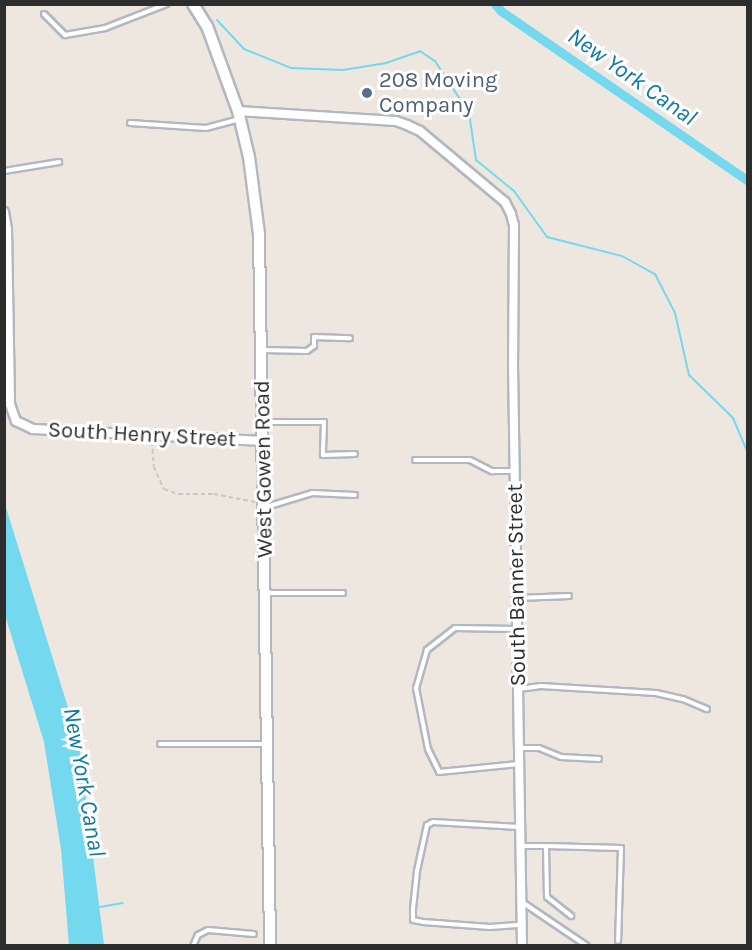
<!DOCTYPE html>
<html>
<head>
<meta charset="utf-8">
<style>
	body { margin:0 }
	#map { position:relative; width:752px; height:950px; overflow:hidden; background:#eee7e0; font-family:Karla,sans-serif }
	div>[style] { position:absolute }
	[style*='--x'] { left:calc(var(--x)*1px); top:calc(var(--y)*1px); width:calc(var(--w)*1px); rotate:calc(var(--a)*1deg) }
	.water>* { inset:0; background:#74d8ef }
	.stream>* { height:2px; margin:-1px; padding:0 1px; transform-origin:1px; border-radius:1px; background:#74d8ef }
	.canal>* { height:9px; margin:-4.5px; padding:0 4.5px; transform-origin:4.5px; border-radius:4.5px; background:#74d8ef }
	.path>* { height:1.5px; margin-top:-0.75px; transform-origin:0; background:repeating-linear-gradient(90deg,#c8c8c8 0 4.5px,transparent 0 7.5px) }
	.roads { filter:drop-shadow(2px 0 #b3b7c0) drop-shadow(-2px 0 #b3b7c0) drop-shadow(0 2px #b3b7c0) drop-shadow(0 -2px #b3b7c0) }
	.lane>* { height:4px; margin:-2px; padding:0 2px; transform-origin:2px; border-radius:2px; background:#fff }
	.street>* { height:8px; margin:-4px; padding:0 4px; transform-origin:4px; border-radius:4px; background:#fff }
	.secondary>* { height:10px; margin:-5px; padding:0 5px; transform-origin:5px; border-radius:5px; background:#fff }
	.dots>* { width:16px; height:16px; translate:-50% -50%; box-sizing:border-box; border:3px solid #fff; border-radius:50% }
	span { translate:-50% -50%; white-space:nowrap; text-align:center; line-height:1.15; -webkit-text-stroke:6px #fff; paint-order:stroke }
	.service-label { font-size:22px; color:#4e5e75 }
	.left { translate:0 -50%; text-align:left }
	.street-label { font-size:22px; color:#2d2d2d }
	.water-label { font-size:24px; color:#0e7aa0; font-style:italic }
	.frame { position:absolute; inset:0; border:6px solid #2d2d2d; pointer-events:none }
</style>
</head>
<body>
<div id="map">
	<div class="water">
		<div style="clip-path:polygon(4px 501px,79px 743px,104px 945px,69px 945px,61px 849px,44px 742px,5px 615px)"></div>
	</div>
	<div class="stream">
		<div style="--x:217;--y:20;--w:40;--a:47"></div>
		<div style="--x:244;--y:49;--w:51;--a:22"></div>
		<div style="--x:291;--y:68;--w:52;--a:2.2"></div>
		<div style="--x:343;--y:70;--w:44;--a:-9.2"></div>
		<div style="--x:386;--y:63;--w:36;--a:-19"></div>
		<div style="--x:420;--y:51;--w:18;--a:34"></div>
		<div style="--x:435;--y:61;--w:62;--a:56.8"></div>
		<div style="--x:469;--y:113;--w:48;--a:81.5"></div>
		<div style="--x:476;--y:160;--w:49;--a:39.2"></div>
		<div style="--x:514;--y:191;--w:57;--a:54.3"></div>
		<div style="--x:547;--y:237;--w:77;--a:14.2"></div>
		<div style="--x:622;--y:256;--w:38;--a:29"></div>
		<div style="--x:655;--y:274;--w:44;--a:62.9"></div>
		<div style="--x:675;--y:313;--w:64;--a:77.3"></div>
		<div style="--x:689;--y:375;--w:62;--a:44.3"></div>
		<div style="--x:733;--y:418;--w:39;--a:67"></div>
		<div style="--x:100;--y:907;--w:23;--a:-10"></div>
	</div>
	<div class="canal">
		<div style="--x:495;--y:4;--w:9;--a:49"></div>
		<div style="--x:501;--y:11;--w:300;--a:34.5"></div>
	</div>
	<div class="path">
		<div style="--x:152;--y:442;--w:25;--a:85"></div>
		<div style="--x:154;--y:467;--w:24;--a:66"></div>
		<div style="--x:164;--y:489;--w:15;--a:20"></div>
		<div style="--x:178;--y:494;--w:36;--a:0"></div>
		<div style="--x:214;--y:494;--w:42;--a:11"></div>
	</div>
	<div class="roads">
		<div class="lane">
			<div style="--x:44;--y:14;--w:30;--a:45"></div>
			<div style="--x:65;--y:35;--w:41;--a:-9.9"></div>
			<div style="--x:105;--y:28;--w:66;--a:-21.2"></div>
			<div style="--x:130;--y:123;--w:76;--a:3.8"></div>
			<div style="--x:206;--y:128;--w:34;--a:-15"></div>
			<div style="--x:4;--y:171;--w:56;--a:-9.3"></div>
			<div style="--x:263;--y:350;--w:44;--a:1.3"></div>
			<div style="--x:307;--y:351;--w:9;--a:-36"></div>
			<div style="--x:314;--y:346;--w:9;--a:-90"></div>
			<div style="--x:314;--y:337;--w:36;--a:2"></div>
			<div style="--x:265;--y:422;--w:59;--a:0"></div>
			<div style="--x:324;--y:422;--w:33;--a:92"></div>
			<div style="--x:323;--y:455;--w:32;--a:-2"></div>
			<div style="--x:415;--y:460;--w:55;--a:0"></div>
			<div style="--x:470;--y:460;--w:25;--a:27"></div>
			<div style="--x:492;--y:471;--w:22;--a:0"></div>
			<div style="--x:266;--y:507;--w:48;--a:-16.9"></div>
			<div style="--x:312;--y:493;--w:43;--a:2.7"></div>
			<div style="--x:266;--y:593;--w:77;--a:0"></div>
			<div style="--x:518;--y:598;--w:51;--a:-2.2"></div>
			<div style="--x:516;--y:629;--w:61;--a:-179.1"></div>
			<div style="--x:455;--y:628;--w:36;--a:142"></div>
			<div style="--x:427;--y:650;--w:40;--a:106"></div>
			<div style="--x:416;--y:688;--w:62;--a:78.9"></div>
			<div style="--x:428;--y:749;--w:25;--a:64"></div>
			<div style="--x:439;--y:772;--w:80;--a:-5.7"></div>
			<div style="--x:519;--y:689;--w:22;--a:-8"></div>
			<div style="--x:541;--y:686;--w:115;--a:3.5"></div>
			<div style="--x:656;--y:693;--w:28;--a:13"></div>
			<div style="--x:683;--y:699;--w:26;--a:23"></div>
			<div style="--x:160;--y:744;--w:104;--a:0"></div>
			<div style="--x:520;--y:748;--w:19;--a:0"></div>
			<div style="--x:539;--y:748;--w:24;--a:22"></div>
			<div style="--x:561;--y:757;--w:38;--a:3"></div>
			<div style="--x:519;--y:827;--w:86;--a:-176.7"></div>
			<div style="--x:433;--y:822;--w:7;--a:153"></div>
			<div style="--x:427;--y:825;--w:47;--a:102.3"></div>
			<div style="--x:417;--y:871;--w:38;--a:96"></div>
			<div style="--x:413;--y:909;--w:11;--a:90"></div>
			<div style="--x:413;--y:920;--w:10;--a:11"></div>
			<div style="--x:423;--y:922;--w:67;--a:4.3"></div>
			<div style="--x:490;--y:927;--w:31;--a:-4"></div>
			<div style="--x:521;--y:846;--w:25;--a:0"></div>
			<div style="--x:546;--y:846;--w:51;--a:88.9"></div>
			<div style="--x:547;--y:897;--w:31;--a:38"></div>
			<div style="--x:546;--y:846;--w:75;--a:1.5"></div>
			<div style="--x:621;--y:848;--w:93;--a:91.8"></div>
			<div style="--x:522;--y:902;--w:78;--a:34.1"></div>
			<div style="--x:193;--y:946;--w:12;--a:-66"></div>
			<div style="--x:198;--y:935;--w:11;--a:-27"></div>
			<div style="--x:208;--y:930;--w:46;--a:5"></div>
		</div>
		<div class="street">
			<div style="--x:238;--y:111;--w:158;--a:3.6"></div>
			<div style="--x:396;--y:121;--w:12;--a:20"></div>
			<div style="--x:407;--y:125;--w:14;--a:25"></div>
			<div style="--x:420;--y:131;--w:111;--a:39.9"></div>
			<div style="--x:505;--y:202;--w:13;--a:63"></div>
			<div style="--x:511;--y:214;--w:11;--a:75"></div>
			<div style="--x:514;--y:225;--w:140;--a:90.4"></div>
			<div style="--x:513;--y:365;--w:581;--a:89.11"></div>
			<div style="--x:4;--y:212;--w:17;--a:80"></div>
			<div style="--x:7;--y:229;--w:175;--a:89"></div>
			<div style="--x:10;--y:404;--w:18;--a:71"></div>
			<div style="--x:16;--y:421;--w:19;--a:25"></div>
			<div style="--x:33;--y:429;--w:231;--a:3"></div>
		</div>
		<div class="secondary">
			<div style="--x:193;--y:4;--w:26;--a:58"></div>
			<div style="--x:207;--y:26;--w:90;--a:70"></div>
			<div style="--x:238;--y:111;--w:47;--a:76.6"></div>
			<div style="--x:249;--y:157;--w:78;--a:82.6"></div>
			<div style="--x:259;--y:234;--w:712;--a:89.11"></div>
		</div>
	</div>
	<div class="dots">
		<div style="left:367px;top:93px;background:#5c6f8a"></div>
	</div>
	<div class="service-label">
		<span class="left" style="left:379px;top:93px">208 Moving<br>Company</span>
	</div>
	<div class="street-label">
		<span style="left:142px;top:435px;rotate:3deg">South Henry Street</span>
		<span style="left:264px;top:469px;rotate:-91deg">West Gowen Road</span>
		<span style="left:517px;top:585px;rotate:-91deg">South Banner Street</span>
	</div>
	<div class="water-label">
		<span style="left:632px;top:77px;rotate:35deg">New York Canal</span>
		<span style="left:84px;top:782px;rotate:80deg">New York Canal</span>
	</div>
	<div class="frame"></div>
</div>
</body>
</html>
